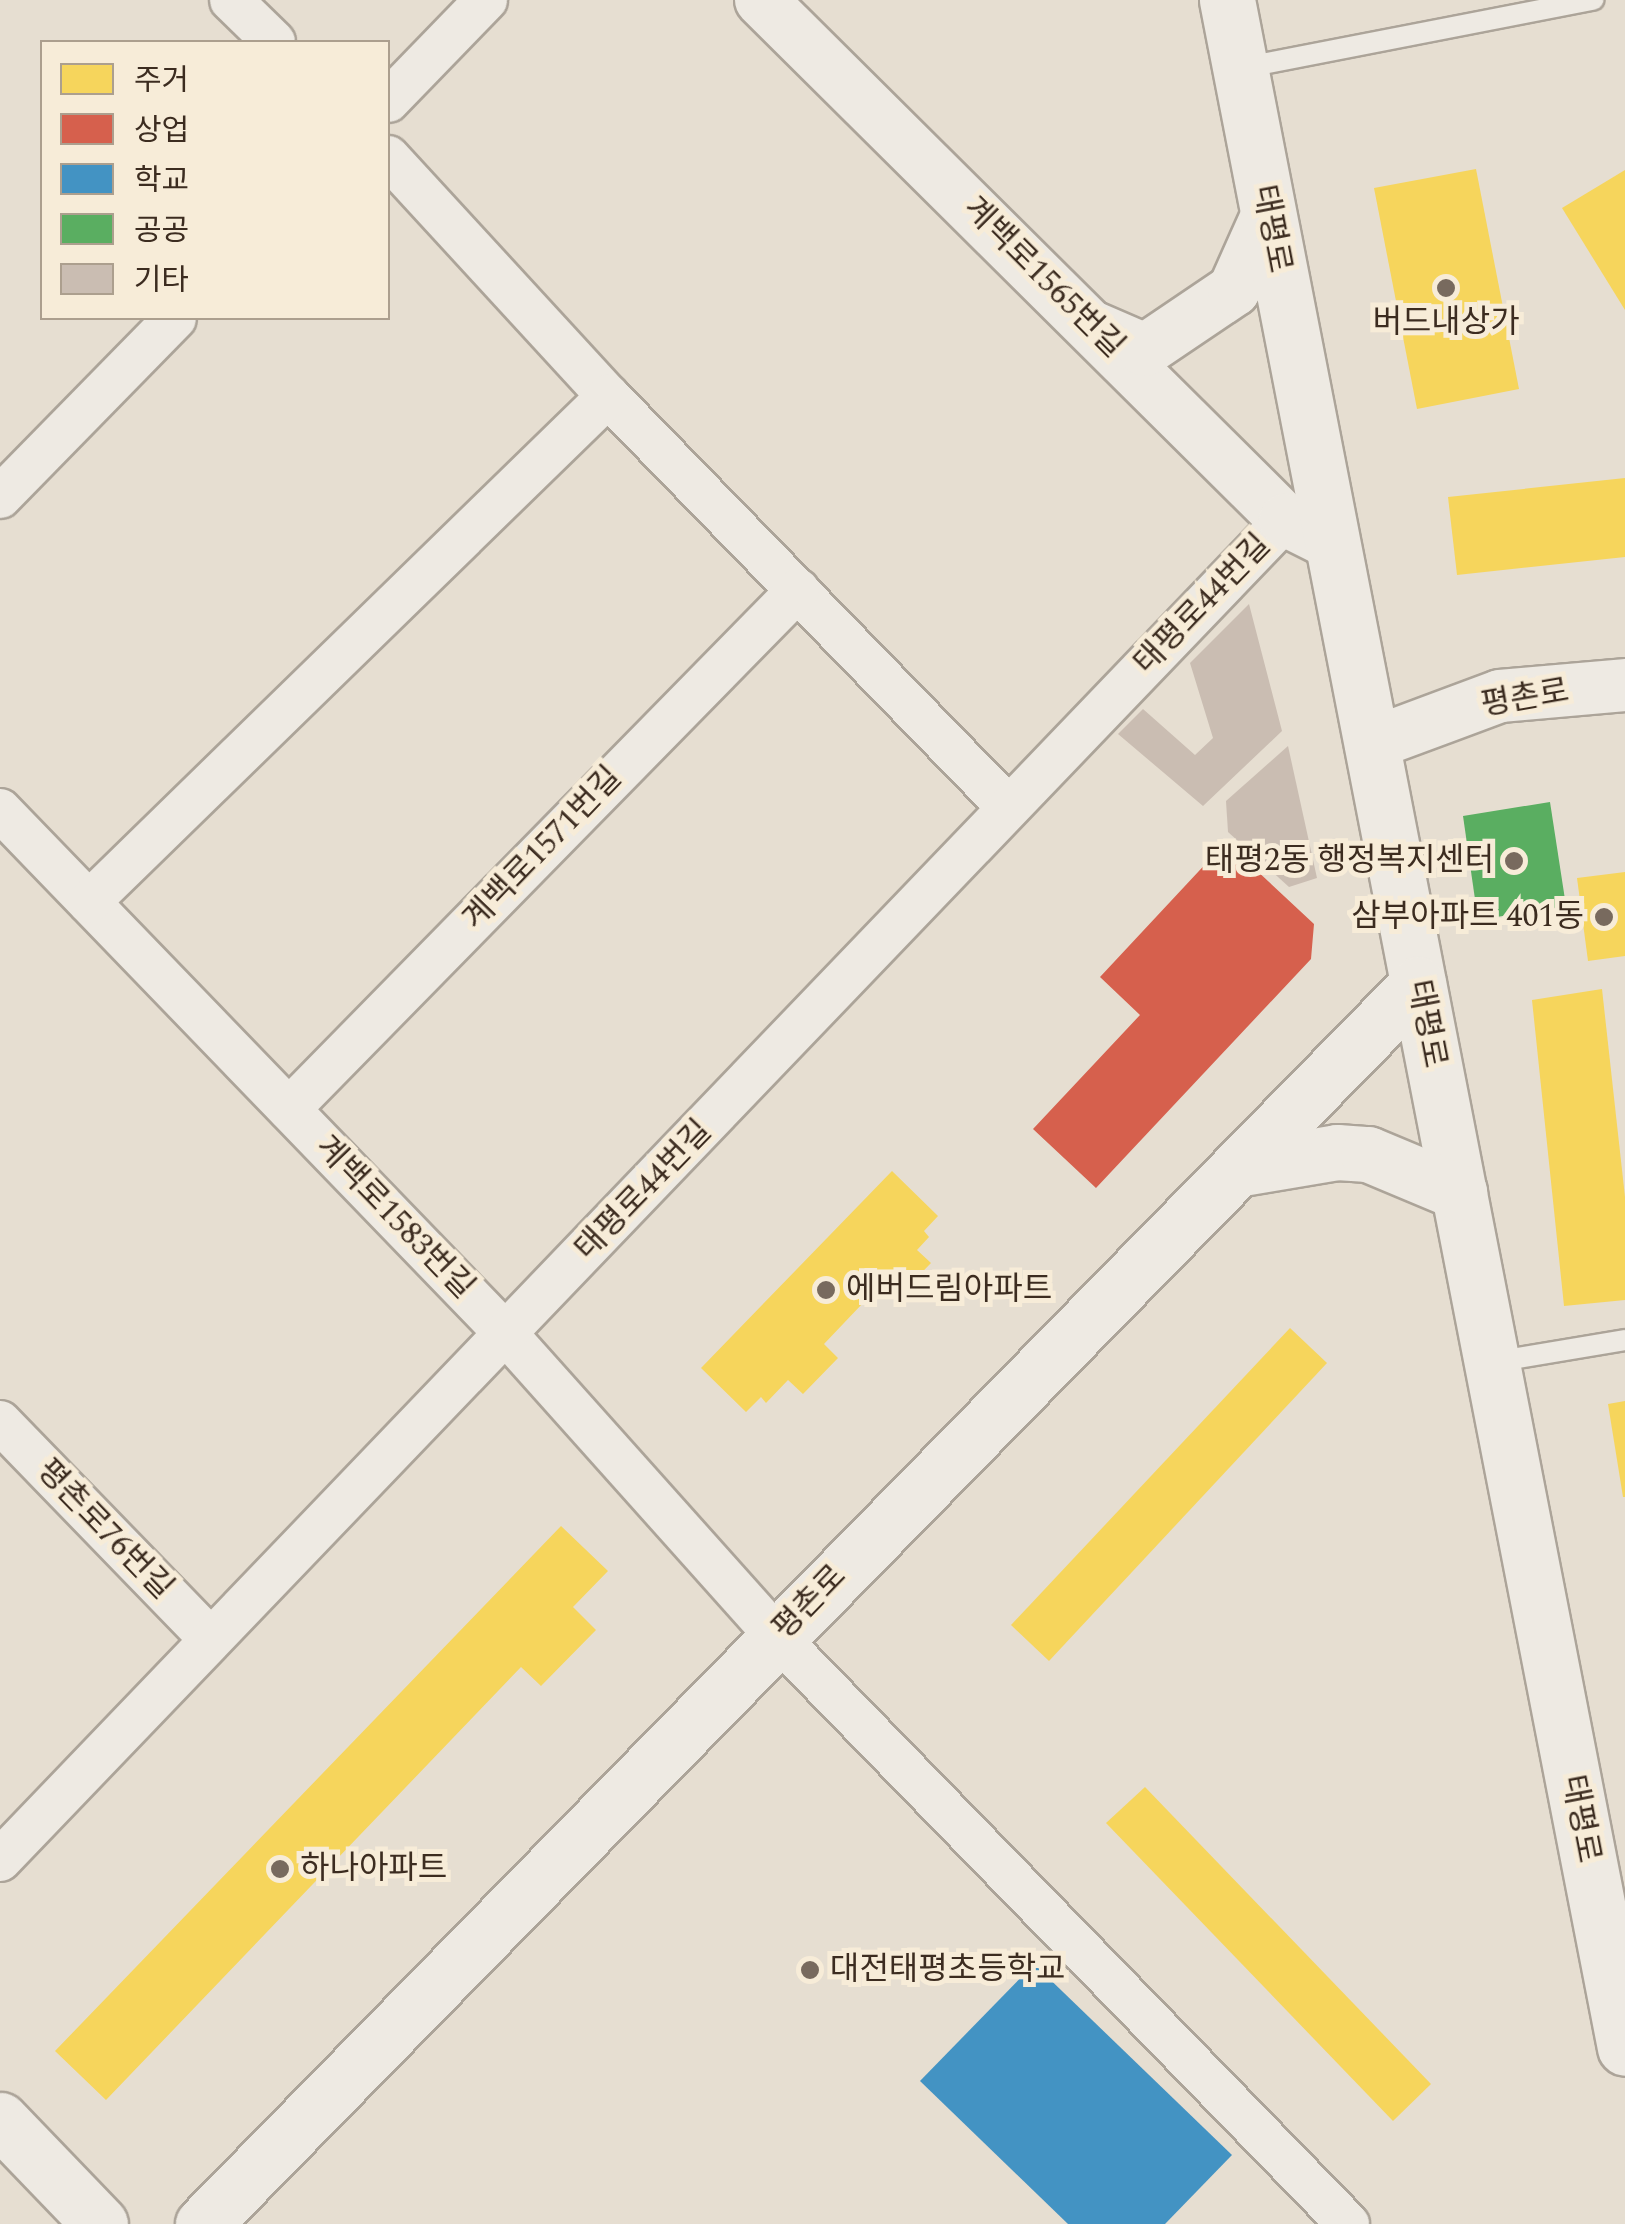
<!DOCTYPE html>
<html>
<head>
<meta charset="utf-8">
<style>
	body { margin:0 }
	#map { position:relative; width:1625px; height:2224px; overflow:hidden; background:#e6ded1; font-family:Spectral,"Noto Sans KR",serif }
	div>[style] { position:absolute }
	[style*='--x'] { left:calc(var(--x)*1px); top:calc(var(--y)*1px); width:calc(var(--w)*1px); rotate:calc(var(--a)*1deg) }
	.homes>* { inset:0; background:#f6d55c }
	.shops>* { inset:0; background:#d6604d }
	.schools>* { inset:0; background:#4393c3 }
	.public>* { inset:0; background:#5aae61 }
	.building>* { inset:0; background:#cabdb2 }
	.roads { filter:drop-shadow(2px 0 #aca499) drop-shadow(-2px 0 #aca499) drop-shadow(0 2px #aca499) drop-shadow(0 -2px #aca499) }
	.service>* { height:20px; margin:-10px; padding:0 10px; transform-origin:10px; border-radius:10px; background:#eeeae3 }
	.minor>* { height:42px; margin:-21px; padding:0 21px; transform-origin:21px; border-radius:21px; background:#eeeae3 }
	.tertiary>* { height:52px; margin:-26px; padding:0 26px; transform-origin:26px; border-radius:26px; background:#eeeae3 }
	.secondary>* { height:55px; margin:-27.5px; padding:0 27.5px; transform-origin:27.5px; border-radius:27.5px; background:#eeeae3 }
	.dots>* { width:28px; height:28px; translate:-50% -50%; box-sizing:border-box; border:5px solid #f7ecd8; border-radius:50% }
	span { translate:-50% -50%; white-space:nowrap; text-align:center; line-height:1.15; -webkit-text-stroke:10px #f7ecd8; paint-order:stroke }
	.street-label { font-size:32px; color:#3c2c20 }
	.poi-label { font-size:32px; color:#3c2c20 }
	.right { translate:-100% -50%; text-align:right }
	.left { translate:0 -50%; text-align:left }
	.legend { position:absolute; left:40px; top:40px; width:350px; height:280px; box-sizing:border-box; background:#f7ecd8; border:2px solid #ac9f8e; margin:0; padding:12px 18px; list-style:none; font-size:30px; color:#3c2c20 }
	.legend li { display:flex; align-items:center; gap:20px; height:50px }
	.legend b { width:50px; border:2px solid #ac9f8e }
</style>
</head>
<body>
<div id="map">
	<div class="homes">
		<div style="clip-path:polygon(1476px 169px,1519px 389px,1417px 409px,1374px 188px)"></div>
		<div style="clip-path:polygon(1625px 170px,1625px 310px,1562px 208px)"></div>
		<div style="clip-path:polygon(1625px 478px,1625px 557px,1457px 575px,1448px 497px)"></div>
		<div style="clip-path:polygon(1625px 872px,1625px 956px,1588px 961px,1577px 878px)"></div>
		<div style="clip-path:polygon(1602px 989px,1625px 1197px,1625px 1300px,1564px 1306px,1532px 1000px)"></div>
		<div style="clip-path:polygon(892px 1171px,938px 1216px,924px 1231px,929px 1237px,917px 1250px,931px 1263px,897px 1298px,882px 1283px,824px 1344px,838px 1358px,803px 1394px,788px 1380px,766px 1403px,761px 1397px,746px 1412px,701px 1368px)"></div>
		<div style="clip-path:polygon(1290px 1328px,1327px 1363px,1049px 1661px,1011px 1625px)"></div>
		<div style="clip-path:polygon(1625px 1401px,1625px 1497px,1623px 1497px,1608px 1404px)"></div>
		<div style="clip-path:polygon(561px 1526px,608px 1571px,573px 1607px,596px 1630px,541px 1686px,521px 1667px,106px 2100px,55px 2051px)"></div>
		<div style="clip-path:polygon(1145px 1787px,1431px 2084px,1393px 2121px,1106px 1823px)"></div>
	</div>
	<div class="shops">
		<div style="clip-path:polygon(1226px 842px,1314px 924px,1311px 959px,1096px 1188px,1033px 1129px,1140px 1015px,1100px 977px)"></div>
	</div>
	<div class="schools">
		<div style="clip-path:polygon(1034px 1964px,1232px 2155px,1165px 2224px,1068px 2224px,920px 2081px)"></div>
	</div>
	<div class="public">
		<div style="clip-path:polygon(1550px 802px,1566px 906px,1478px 920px,1463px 816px)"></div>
	</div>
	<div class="building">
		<div style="clip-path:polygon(1249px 604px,1282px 731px,1203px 806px,1118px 734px,1143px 709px,1195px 755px,1213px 738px,1190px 663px)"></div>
		<div style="clip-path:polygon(1288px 746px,1317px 878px,1289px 887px,1228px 832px,1226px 801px)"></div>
	</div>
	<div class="roads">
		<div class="service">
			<div style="--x:1242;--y:68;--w:358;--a:-11"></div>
			<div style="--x:1494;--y:1362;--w:133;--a:-9.5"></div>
		</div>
		<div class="minor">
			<div style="--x:231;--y:0;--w:60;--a:44.3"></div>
			<div style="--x:388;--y:101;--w:141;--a:-45.9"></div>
			<div style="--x:388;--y:157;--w:325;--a:47.4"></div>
			<div style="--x:608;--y:396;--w:574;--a:45.78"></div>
			<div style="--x:0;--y:497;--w:250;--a:-45.6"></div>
			<div style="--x:0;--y:810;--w:730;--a:46"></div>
			<div style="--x:507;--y:1335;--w:405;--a:48.2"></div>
			<div style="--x:777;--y:1637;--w:819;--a:45.79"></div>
			<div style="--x:89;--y:902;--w:725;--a:-44.27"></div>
			<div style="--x:289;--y:1109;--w:727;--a:-45.56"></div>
			<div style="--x:0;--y:1422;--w:301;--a:45.9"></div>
			<div style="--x:0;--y:1860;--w:1857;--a:-46.2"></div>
		</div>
		<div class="tertiary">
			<div style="--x:761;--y:0;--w:738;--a:44.78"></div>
			<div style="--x:1285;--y:520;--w:54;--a:26.6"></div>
			<div style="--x:1094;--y:328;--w:56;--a:23.3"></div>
			<div style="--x:1145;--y:350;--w:107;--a:-34"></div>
			<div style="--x:1234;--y:290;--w:83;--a:-65.9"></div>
			<div style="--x:1371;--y:744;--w:138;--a:-20.4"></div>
			<div style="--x:1500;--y:696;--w:125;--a:-5"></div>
		</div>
		<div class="secondary">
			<div style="--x:1227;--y:0;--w:2086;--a:79"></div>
			<div style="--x:1237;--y:1169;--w:101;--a:-9.6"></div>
			<div style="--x:1337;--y:1152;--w:31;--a:4"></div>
			<div style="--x:1368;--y:1154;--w:99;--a:22.7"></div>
			<div style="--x:0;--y:2120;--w:144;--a:46.1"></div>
			<div style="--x:203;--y:2224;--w:1736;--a:-45.58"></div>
		</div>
	</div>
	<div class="dots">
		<div style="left:1446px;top:288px;background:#786a5e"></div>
		<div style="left:1514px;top:861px;background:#786a5e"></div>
		<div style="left:1604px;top:917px;background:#786a5e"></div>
		<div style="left:826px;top:1290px;background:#786a5e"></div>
		<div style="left:280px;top:1869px;background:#786a5e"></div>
		<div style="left:810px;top:1970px;background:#786a5e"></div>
	</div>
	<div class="street-label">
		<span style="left:1271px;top:229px;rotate:79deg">태평로</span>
		<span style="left:1043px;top:278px;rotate:45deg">계백로1565번길</span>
		<span style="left:1203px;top:605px;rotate:-46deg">태평로44번길</span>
		<span style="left:1525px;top:699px;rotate:-10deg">평촌로</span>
		<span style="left:543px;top:849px;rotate:-46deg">계백로1571번길</span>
		<span style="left:1426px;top:1024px;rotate:79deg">태평로</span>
		<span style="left:644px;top:1191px;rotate:-46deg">태평로44번길</span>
		<span style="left:394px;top:1218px;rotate:46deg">계백로1583번길</span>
		<span style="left:104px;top:1530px;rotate:46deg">평촌로76번길</span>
		<span style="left:810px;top:1603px;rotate:-46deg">평촌로</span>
		<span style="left:1580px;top:1819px;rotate:79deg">태평로</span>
	</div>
	<div class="poi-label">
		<span style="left:1446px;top:323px">버드내상가</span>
		<span class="right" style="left:1494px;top:861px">태평2동 행정복지센터</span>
		<span class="right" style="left:1584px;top:917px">삼부아파트 401동</span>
		<span class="left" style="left:846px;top:1290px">에버드림아파트</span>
		<span class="left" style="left:300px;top:1869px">하나아파트</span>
		<span class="left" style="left:830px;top:1970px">대전태평초등학교</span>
	</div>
	<ul class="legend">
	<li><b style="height:28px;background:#f6d55c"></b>주거</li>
	<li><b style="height:28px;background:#d6604d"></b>상업</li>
	<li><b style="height:28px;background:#4393c3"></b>학교</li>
	<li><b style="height:28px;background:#5aae61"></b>공공</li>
	<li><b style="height:28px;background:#cabdb2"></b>기타</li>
	</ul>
</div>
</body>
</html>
